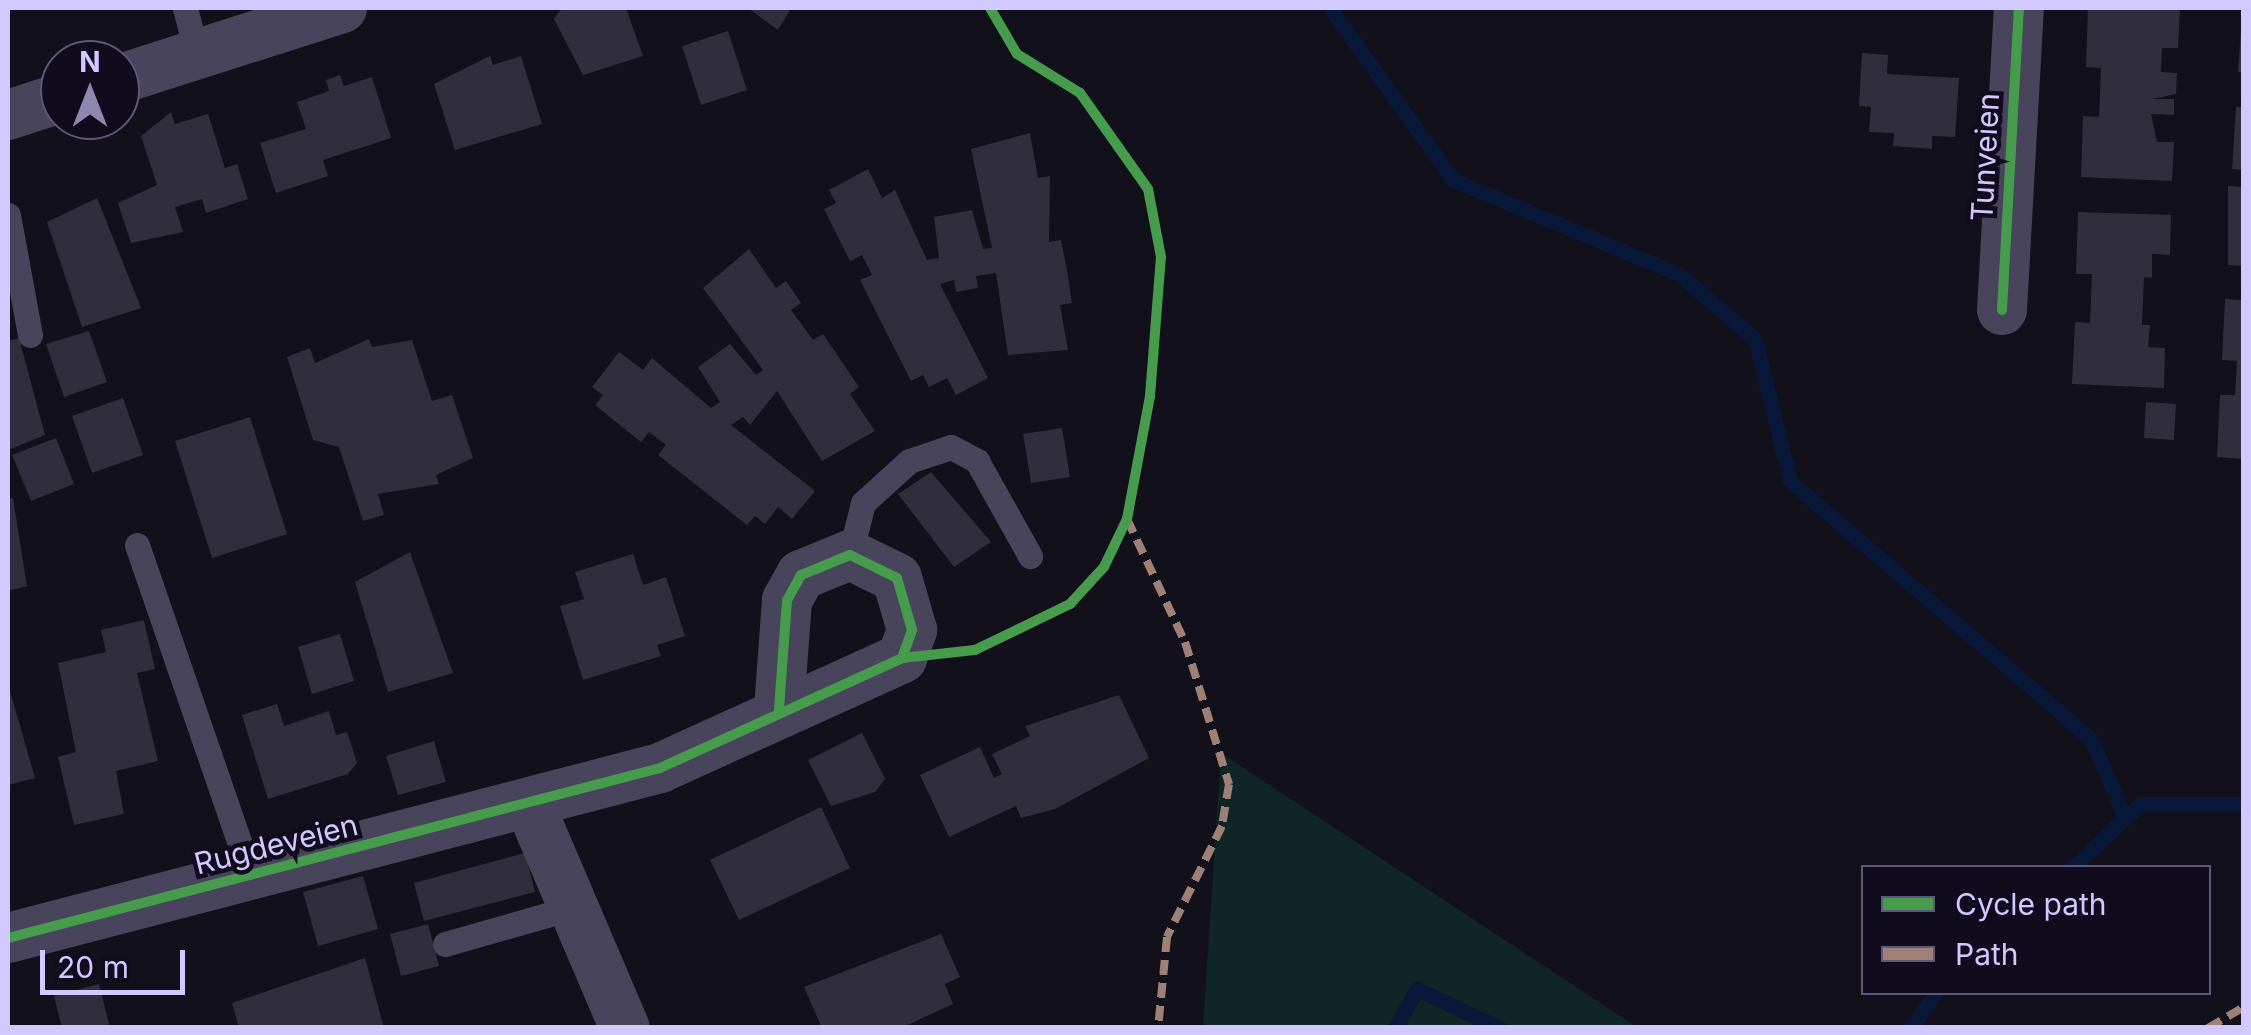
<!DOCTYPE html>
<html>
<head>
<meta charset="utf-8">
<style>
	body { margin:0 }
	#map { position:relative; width:2251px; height:1035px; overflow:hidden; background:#12101a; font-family:Inter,sans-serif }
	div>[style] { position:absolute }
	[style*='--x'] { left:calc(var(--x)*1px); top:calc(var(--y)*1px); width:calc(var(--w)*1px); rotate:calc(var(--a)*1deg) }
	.green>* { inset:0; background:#0f2526 }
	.stream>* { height:15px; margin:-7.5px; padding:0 7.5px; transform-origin:7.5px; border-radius:7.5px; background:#091838 }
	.building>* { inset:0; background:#302d3d }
	.service>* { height:25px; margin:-12.5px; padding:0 12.5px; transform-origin:12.5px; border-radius:12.5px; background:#47445b }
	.minor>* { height:50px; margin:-25px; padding:0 25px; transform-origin:25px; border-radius:25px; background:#47445b }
	.quiet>* { height:8px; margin-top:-4px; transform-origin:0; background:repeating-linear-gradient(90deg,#9e8076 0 15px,transparent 0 23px) }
	.cycleway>* { height:10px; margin:-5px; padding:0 5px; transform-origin:5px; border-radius:5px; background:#469c4c }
	span { translate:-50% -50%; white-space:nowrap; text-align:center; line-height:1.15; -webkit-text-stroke:9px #100c1e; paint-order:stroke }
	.street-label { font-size:30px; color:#d1c9ff }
	.frame { position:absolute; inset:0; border:10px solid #d1c9ff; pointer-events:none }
	.legend { position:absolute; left:1861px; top:865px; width:350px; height:130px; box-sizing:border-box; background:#100c1e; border:2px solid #5d5878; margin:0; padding:12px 18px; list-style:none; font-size:30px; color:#d1c9ff }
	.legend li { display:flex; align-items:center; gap:20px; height:50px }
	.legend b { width:50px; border:2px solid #5d5878 }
	.north { position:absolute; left:40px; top:40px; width:100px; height:100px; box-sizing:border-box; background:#100c1e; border:2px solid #5d5878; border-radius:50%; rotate:0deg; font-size:28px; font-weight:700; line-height:40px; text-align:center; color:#d1c9ff }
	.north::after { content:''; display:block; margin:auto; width:35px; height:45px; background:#8e88af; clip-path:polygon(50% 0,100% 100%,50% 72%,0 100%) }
	.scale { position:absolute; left:40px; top:950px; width:145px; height:45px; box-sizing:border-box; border:5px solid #d1c9ff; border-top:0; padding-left:12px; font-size:30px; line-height:35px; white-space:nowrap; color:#d1c9ff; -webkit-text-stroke:8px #100c1e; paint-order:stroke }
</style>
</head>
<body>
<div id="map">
	<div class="green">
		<div style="clip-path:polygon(1221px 753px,1637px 1027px,1203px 1027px)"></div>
	</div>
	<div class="stream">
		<div style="--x:1330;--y:8;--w:211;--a:54.4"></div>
		<div style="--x:1453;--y:180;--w:245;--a:22.6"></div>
		<div style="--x:1679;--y:274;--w:100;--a:40.5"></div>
		<div style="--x:1755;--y:339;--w:146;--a:76.2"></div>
		<div style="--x:1790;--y:481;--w:396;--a:40.6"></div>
		<div style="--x:2091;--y:739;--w:86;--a:66.7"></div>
		<div style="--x:2072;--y:868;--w:93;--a:-43.3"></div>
		<div style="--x:2140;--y:804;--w:104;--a:0"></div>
		<div style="--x:1395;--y:1028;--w:45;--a:-60.6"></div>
		<div style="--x:1417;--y:989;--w:91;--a:25.4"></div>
		<div style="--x:1911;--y:1028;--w:44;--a:-55.2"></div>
	</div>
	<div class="building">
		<div style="clip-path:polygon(562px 8px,626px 8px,643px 56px,583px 75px,554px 19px)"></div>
		<div style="clip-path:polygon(748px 8px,791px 8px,778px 30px)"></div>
		<div style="clip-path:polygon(2088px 8px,2180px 9px,2178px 48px,2162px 48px,2161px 72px,2177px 73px,2176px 94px,2152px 99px,2174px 99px,2174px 115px,2151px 114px,2157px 142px,2174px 142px,2172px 181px,2081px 177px,2083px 116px,2099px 117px,2100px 94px,2101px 68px,2086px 67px)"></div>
		<div style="clip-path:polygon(2241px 29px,2244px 29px,2244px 72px,2238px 72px)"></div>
		<div style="clip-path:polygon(728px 31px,747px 90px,701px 105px,682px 46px)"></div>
		<div style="clip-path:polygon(1862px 53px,1888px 55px,1887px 74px,1959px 78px,1955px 137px,1932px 136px,1932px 149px,1893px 146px,1894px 133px,1869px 132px,1871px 107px,1859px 106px)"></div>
		<div style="clip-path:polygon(490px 56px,493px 65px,521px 56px,542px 124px,455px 150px,434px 84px)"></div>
		<div style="clip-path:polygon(340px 75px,344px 86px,372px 77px,391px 138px,323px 160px,328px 176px,276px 193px,260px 143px,306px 129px,297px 102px,329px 91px,326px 80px)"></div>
		<div style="clip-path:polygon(2236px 107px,2244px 107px,2244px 170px,2232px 169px)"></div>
		<div style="clip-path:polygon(171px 112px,175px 124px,208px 114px,225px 168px,237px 164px,248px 199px,206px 213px,202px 199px,175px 207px,183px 232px,131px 243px,118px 203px,157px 185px,141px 136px)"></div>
		<div style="clip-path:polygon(1030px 133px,1038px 178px,1050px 176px,1049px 242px,1061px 240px,1067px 270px,1072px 303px,1060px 305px,1068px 350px,1008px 355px,996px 273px,976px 276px,978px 288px,956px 292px,954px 280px,940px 284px,988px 378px,956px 395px,947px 378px,929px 387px,923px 375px,911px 381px,860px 280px,872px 275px,862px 255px,850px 261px,824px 209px,836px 203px,829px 190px,868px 169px,882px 198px,895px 190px,927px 260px,939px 258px,934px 217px,972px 210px,983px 249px,992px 248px,971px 149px)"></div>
		<div style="clip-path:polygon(2228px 186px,2244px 187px,2244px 266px,2228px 265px)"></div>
		<div style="clip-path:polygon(97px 198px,141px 308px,82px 327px,47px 222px)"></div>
		<div style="clip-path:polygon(2078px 212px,2171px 215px,2170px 255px,2152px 254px,2152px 278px,2144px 277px,2142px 325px,2150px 325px,2148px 347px,2165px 348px,2164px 388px,2072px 384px,2075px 322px,2090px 323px,2092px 274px,2076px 274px)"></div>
		<div style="clip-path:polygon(749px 249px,776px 288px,786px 281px,801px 303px,791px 310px,813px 340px,823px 334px,859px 387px,850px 394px,875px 431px,822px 461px,777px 391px,750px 425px,743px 417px,731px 425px,815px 491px,792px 519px,778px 507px,765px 524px,755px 516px,747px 525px,658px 455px,666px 445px,649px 432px,641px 442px,595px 405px,603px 395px,592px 387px,619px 352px,643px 370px,652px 358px,711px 408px,720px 402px,698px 367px,730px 344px,756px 375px,763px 370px,703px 288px)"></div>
		<div style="clip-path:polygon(2225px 299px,2244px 300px,2244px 459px,2217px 457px,2220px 395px,2235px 395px,2237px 361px,2222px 360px)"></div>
		<div style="clip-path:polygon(89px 331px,107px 382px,64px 397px,46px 344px)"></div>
		<div style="clip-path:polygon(19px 338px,45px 435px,8px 450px,8px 341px)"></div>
		<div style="clip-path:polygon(369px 339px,372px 347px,412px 340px,432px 401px,452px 395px,473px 458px,436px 475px,439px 484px,378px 494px,384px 515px,363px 521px,339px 447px,313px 440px,287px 357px,310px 348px,315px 363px)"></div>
		<div style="clip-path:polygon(123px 398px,143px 455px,92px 473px,72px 416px)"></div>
		<div style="clip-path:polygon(2146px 402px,2176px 404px,2174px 440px,2144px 438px)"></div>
		<div style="clip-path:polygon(250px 417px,287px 534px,212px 558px,175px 441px)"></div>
		<div style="clip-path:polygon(1062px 428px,1070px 477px,1031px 483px,1023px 434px)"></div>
		<div style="clip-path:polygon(56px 438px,74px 484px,31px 501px,12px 455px)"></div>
		<div style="clip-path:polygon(931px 472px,991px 542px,954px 567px,898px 494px)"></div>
		<div style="clip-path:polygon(13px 498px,27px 586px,8px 591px,8px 499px)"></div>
		<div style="clip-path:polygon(410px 552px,453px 673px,388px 692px,355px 582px)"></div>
		<div style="clip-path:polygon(633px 554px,643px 585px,666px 577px,685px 636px,657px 645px,661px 656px,583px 680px,560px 606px,584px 599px,575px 572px)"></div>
		<div style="clip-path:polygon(144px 620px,155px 669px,137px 673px,158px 761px,116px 771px,124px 814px,74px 825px,58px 757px,76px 752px,58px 663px,106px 652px,101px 630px)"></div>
		<div style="clip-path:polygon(340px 634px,354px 681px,312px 694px,298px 647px)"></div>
		<div style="clip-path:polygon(8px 684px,35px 778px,8px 785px)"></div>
		<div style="clip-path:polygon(1119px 695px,1149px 758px,1055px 809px,1021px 818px,1016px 806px,949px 837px,920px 775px,980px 747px,994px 778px,1002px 774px,992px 754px,1030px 736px,1025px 726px)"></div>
		<div style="clip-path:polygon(277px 704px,284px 726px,329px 711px,336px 735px,347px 732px,357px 763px,348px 774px,268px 799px,242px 715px)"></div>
		<div style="clip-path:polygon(862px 733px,885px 779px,875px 792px,831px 806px,808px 760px)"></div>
		<div style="clip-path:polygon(434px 741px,446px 782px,398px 795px,386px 756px)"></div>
		<div style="clip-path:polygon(821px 807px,850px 868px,739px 920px,710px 860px)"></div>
		<div style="clip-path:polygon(525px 853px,535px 892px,424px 921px,414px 883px)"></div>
		<div style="clip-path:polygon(363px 876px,378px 929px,318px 946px,303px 892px)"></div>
		<div style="clip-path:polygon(428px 924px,439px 966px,401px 976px,390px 934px)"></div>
		<div style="clip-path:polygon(941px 934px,960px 977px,945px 984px,953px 1004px,901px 1028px,822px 1028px,804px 987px)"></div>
		<div style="clip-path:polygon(365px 958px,384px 1028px,239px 1028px,232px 1003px)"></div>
		<div style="clip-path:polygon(99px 984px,110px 1028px,62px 1028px,54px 996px)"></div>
	</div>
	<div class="service">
		<div style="--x:185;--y:8;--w:48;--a:75.4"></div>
		<div style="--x:8;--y:215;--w:122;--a:79.6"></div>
		<div style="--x:137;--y:545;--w:350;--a:71"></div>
		<div style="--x:850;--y:555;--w:54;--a:-76"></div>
		<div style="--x:863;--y:503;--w:62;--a:-42.4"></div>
		<div style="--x:909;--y:461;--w:44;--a:-18.4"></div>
		<div style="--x:951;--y:447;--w:30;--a:28"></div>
		<div style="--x:977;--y:461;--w:109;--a:60.8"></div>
		<div style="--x:445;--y:944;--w:135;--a:-15.9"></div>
	</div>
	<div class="minor">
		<div style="--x:120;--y:79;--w:233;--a:-17.7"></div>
		<div style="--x:8;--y:115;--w:55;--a:-18.1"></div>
		<div style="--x:2002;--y:310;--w:302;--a:-86.8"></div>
		<div style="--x:531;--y:808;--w:239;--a:66.9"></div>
		<div style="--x:8;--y:938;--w:674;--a:-14.61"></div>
		<div style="--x:660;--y:768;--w:266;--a:-24.4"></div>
		<div style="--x:902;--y:658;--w:30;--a:-70"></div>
		<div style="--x:912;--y:630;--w:54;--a:-106.1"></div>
		<div style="--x:897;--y:578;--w:52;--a:-153.9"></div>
		<div style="--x:850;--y:555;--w:53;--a:157.8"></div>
		<div style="--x:801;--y:575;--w:29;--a:119"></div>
		<div style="--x:787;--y:600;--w:110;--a:94.2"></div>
	</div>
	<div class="quiet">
		<div style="--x:1127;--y:519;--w:136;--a:64.8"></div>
		<div style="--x:1185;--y:642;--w:149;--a:72.8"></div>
		<div style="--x:1229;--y:784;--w:43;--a:99.5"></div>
		<div style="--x:1222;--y:826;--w:124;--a:116.4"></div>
		<div style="--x:1167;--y:937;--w:91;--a:95.6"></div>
		<div style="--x:2208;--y:1028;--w:42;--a:-30.3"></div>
	</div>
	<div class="cycleway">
		<div style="--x:2002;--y:310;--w:302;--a:-86.8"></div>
		<div style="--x:902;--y:658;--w:73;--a:-6.3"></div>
		<div style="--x:975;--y:650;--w:106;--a:-25.8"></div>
		<div style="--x:1070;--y:604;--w:50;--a:-47.4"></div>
		<div style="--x:1104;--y:567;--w:53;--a:-64.4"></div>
		<div style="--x:1127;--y:519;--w:125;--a:-79.4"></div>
		<div style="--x:1150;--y:396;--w:139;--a:-85.5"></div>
		<div style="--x:1161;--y:257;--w:69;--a:-100.8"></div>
		<div style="--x:1148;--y:189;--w:118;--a:-125.3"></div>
		<div style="--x:1080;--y:93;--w:74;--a:-148.2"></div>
		<div style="--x:1017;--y:54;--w:53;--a:-120.4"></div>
		<div style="--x:8;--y:938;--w:674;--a:-14.61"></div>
		<div style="--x:660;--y:768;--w:266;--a:-24.4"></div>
		<div style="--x:902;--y:658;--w:30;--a:-70"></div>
		<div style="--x:912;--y:630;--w:54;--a:-106.1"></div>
		<div style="--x:897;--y:578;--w:52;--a:-153.9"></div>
		<div style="--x:850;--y:555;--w:53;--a:157.8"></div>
		<div style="--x:801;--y:575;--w:29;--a:119"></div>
		<div style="--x:787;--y:600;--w:110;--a:94.2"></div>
	</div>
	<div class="street-label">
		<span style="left:1985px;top:157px;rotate:-87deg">Tunveien</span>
		<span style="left:276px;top:844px;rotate:-14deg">Rugdeveien</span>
	</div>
	<div class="frame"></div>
	<ul class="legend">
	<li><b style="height:12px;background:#469c4c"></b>Cycle path</li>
	<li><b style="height:12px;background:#9e8076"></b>Path</li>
	</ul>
	<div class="north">N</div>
	<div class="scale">20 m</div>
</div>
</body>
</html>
